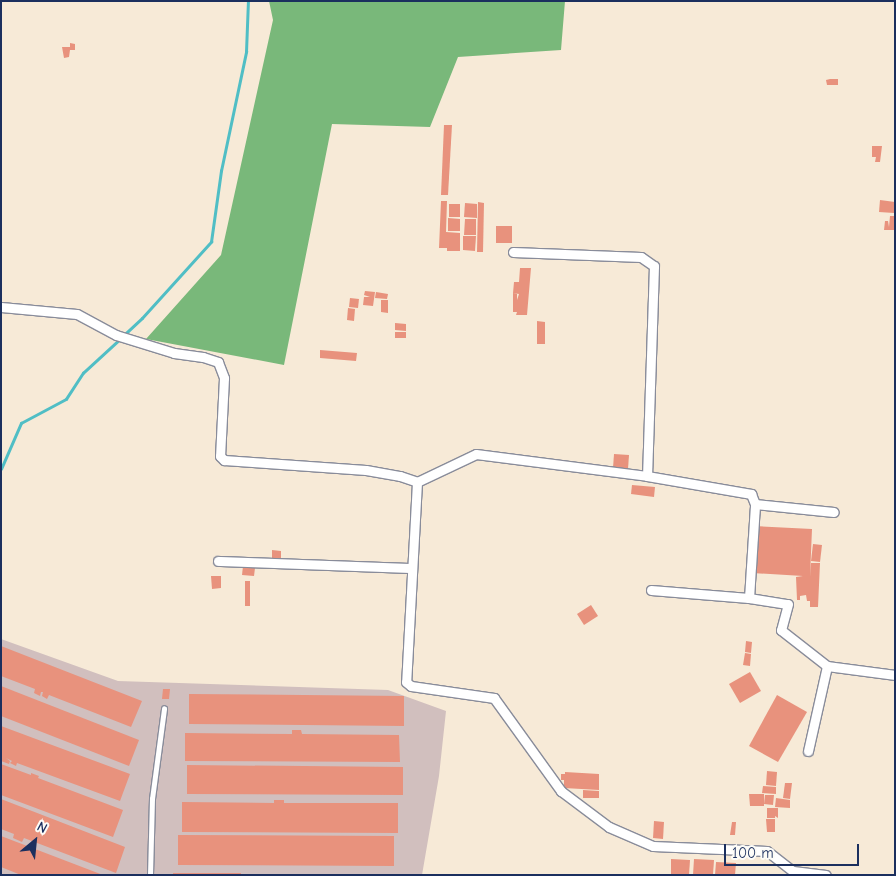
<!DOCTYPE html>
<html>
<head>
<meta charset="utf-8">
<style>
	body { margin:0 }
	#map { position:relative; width:896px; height:876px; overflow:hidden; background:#f7ead7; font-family:"Comic Neue",sans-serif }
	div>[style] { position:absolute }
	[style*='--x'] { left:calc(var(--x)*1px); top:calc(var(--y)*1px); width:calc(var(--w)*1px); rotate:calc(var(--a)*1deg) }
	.industrial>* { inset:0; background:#d1bfbe }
	.forest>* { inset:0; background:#79b87a }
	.stream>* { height:2.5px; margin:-1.25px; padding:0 1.25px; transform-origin:1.25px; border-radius:1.25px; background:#50bec5 }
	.building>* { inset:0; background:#e8927d }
	.roads { filter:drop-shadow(1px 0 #898c9a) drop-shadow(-1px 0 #898c9a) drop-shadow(0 1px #898c9a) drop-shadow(0 -1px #898c9a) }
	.lane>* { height:4.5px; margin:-2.25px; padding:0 2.25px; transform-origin:2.25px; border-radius:2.25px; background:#fff }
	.street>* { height:9px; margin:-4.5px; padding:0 4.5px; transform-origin:4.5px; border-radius:4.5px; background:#fff }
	span { translate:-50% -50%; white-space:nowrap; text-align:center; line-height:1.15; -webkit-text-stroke:4.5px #fdfcf7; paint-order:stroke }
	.frame { position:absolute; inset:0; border:2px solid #1b2f5e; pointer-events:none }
	.north { position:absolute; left:10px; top:816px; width:50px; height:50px; -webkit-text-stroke:4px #fdfcf7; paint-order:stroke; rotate:28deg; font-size:14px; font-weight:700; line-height:20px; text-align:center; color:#1b2f5e }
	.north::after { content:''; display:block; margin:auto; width:18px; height:22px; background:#1b2f5e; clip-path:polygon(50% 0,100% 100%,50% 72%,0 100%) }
	.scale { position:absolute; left:724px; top:844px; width:135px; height:22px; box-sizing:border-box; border:2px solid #1b2f5e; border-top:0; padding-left:6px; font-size:15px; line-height:18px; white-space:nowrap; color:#1b2f5e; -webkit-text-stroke:4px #fdfcf7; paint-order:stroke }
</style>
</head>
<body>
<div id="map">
	<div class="industrial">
		<div style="clip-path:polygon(1px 639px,118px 681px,388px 690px,446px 711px,439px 776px,422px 875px,1px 875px)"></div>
	</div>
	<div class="forest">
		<div style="clip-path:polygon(269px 1px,565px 1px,561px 50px,458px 57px,430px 127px,332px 124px,284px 365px,146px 339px,221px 255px,273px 20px)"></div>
	</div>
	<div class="stream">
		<div style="--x:125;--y:334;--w:23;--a:-43"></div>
		<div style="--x:142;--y:318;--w:103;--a:-47.8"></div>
		<div style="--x:211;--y:242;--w:72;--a:-82"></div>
		<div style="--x:221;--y:171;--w:122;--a:-78.1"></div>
		<div style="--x:246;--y:52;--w:51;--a:-87.8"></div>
		<div style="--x:1;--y:469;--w:50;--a:-66.5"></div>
		<div style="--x:21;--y:423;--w:51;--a:-28.1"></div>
		<div style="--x:66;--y:399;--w:31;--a:-57"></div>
		<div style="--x:83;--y:373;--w:52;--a:-42.6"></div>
	</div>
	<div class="building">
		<div style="clip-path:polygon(70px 43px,75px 44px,75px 50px,70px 50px,69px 57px,64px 58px,62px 47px,70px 47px)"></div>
		<div style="clip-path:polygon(830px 79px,838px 79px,838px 85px,827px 85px,826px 80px)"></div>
		<div style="clip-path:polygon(444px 125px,452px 125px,448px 195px,441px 195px)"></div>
		<div style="clip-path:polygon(872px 146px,882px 146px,880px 162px,875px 162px,876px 157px,872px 157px)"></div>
		<div style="clip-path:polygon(880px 200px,895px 202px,894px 213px,879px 212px)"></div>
		<div style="clip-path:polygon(441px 201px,447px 201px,446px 232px,460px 233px,460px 251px,447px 251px,447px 248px,439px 248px)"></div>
		<div style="clip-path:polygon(478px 202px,484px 203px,483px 252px,477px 252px)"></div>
		<div style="clip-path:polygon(465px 203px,477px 204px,477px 218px,464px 217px)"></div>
		<div style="clip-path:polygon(449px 204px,460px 204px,460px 217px,449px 217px)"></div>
		<div style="clip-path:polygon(890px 216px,894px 216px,895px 230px,884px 230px,885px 221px,888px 221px,889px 227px)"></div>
		<div style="clip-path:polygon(448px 218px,460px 219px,460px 231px,448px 231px)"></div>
		<div style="clip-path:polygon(465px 219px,476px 219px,476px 235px,464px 235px)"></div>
		<div style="clip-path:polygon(496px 226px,512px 226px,512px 243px,496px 243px)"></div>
		<div style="clip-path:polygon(463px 236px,476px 236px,475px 251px,463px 250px)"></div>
		<div style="clip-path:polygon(520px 268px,531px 268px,527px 315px,516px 315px,517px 312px,513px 312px,513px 293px,517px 294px,517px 300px,519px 294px,513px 293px,514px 282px,519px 282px)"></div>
		<div style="clip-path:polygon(365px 291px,375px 292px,373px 306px,363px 305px,364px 297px,370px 297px,364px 295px)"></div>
		<div style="clip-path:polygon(376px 292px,388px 294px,387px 299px,375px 298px)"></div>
		<div style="clip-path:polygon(350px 298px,359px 299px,358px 308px,349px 307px)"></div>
		<div style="clip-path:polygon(381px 300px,388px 300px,388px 313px,381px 312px)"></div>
		<div style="clip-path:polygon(348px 308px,355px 309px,354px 321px,347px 320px)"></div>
		<div style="clip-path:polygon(537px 321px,545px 322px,545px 344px,537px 344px)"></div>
		<div style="clip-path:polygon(395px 323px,406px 324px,406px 331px,395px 330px)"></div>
		<div style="clip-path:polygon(395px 332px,406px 332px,406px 338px,395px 338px)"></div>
		<div style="clip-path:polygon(320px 350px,357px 353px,356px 361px,320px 358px)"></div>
		<div style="clip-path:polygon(614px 454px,629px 455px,628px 469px,613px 468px)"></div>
		<div style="clip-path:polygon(632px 485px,655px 487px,654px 497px,631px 494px)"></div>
		<div style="clip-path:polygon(754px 526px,812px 529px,810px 577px,811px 563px,820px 563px,818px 607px,810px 607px,810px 601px,807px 601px,806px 595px,800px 596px,800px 600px,797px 600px,796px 577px,803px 576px,752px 573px)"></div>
		<div style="clip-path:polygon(813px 544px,822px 545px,820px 562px,811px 561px)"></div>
		<div style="clip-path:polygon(272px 550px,281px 551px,281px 560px,272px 559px)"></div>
		<div style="clip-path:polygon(243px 566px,255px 568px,254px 576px,242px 575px)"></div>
		<div style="clip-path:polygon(211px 576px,221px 576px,221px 588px,212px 589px)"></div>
		<div style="clip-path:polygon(245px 581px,250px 581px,250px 606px,245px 606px)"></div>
		<div style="clip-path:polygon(591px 605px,598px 616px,584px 625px,577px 614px)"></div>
		<div style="clip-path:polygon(746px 641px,752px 642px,751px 653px,745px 652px)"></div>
		<div style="clip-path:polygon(1px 646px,142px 701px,131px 727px,49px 695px,47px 699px,42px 696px,43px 692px,41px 692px,40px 696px,34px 693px,35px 689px,1px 676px)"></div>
		<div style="clip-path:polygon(745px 653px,751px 654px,750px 666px,743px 665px)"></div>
		<div style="clip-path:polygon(750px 672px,761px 691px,740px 703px,729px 684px)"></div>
		<div style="clip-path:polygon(1px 686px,139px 740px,129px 766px,1px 716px)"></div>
		<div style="clip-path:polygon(163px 689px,170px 689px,169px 699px,162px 699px)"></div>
		<div style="clip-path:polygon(189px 694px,404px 696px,404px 726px,189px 724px)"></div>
		<div style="clip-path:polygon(777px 695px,807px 712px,778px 762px,749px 746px)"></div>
		<div style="clip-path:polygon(1px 726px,130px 774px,120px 801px,17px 763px,16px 766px,10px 763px,12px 761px,6px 758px,10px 761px,9px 764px,1px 761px)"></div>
		<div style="clip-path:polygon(292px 730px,301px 730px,302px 734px,399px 735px,400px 762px,185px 761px,185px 733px,292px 734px)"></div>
		<div style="clip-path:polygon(1px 764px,31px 775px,31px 773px,39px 776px,38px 778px,123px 810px,113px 837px,1px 795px)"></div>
		<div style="clip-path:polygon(187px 765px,403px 767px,403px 795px,187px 794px)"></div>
		<div style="clip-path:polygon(767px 771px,777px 772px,776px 786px,766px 785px)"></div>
		<div style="clip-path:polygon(565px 772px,599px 774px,599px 790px,564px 788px,564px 780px,561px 780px,561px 774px,565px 774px)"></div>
		<div style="clip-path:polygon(785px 783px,792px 783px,790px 799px,783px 798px)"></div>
		<div style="clip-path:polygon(763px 786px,776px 787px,776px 794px,762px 793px)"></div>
		<div style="clip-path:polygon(583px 790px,599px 791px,599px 798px,583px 798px)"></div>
		<div style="clip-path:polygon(749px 794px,764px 794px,764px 806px,750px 806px)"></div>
		<div style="clip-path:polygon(765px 795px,774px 795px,773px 805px,764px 804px)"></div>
		<div style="clip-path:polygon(776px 798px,790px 800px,790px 808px,775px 807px)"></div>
		<div style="clip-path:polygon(1px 799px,125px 847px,116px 873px,24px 838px,22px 842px,13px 838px,14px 834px,1px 829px)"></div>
		<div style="clip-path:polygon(274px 800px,284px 800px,284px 803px,398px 803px,398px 833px,182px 832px,182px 802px,274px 803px)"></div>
		<div style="clip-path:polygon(767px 808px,778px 808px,778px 818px,775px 816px,775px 818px,767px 818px)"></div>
		<div style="clip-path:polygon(766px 819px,775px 819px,775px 832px,767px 832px)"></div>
		<div style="clip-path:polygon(654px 821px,664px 822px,663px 839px,653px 838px)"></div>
		<div style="clip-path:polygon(732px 822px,736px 822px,735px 835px,730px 835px)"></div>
		<div style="clip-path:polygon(178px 835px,394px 836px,394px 866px,178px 865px)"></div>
		<div style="clip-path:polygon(1px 836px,103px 875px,21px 875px,1px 867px)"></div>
		<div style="clip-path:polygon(671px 859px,690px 860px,689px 875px,671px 875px)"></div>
		<div style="clip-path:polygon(694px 859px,714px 860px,713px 875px,693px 875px)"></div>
		<div style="clip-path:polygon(716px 862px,736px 863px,735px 875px,715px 875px)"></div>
		<div style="clip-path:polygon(173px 873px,241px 873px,241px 875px,173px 875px)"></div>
	</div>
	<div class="roads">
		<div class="lane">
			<div style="--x:150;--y:875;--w:76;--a:-88.5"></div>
			<div style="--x:152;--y:799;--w:91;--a:-82.4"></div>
		</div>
		<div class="street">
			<div style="--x:513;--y:252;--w:128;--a:2.2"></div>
			<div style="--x:641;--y:257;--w:16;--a:35"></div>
			<div style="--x:654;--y:266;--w:210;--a:91.9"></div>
			<div style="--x:1;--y:307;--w:76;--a:5.3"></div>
			<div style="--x:77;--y:314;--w:44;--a:28.3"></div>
			<div style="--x:116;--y:335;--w:61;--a:17.2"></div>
			<div style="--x:174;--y:353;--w:29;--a:8"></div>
			<div style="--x:203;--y:357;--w:16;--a:18"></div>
			<div style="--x:218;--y:362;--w:17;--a:69"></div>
			<div style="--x:224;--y:378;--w:78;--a:92.9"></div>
			<div style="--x:220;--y:456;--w:6;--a:45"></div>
			<div style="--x:224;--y:460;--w:142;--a:4"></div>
			<div style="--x:366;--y:470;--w:35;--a:10"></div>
			<div style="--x:400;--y:476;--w:18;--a:19"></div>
			<div style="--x:417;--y:482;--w:200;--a:93.1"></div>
			<div style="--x:406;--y:682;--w:6;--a:39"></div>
			<div style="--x:411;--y:686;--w:84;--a:8.2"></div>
			<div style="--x:494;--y:698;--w:115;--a:54.2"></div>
			<div style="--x:561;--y:791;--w:60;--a:36.9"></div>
			<div style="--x:609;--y:827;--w:48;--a:23.4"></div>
			<div style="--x:653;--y:846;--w:114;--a:2.5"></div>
			<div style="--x:767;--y:851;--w:33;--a:38"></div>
			<div style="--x:793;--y:871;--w:33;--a:7"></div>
			<div style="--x:417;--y:482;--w:65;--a:-25.4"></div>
			<div style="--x:476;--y:454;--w:172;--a:7.3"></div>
			<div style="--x:647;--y:476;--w:106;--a:9.8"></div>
			<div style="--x:751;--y:494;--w:11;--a:68"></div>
			<div style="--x:755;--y:504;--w:79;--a:5.8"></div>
			<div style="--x:218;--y:561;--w:194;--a:2.1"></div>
			<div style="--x:651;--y:590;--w:98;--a:4.7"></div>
			<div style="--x:749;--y:598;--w:39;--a:9"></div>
			<div style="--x:788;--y:604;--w:27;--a:105"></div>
			<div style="--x:781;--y:630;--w:58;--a:38"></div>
			<div style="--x:827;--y:666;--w:69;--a:7.5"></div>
			<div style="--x:749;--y:598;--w:94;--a:-86.3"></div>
			<div style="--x:808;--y:751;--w:87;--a:-77.4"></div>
		</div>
	</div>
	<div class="frame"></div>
	<div class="north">N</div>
	<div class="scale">100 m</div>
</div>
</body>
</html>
